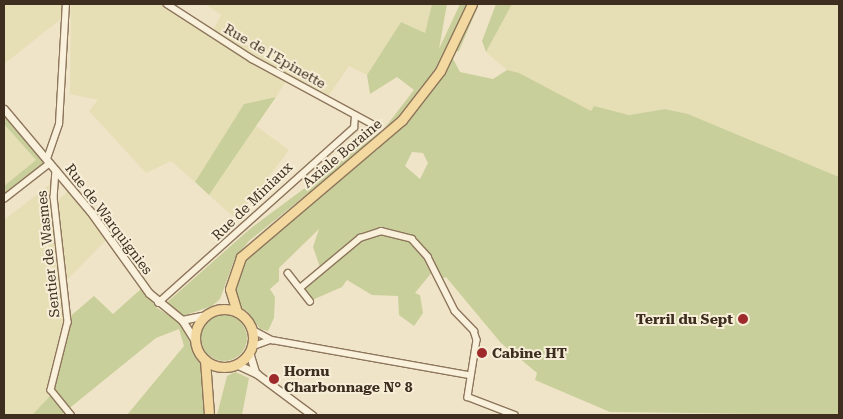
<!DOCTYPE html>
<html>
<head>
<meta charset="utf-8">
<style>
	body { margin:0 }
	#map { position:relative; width:843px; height:419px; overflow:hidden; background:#f0e4c8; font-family:"Roboto Serif",serif }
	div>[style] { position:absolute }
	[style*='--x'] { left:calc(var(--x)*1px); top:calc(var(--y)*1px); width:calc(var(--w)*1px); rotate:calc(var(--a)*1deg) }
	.farmland>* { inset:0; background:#e6deb5 }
	.green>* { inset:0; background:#c9cf9b }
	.round { border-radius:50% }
	.roads { filter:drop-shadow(1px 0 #8d765c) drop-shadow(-1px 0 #8d765c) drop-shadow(0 1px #8d765c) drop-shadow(0 -1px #8d765c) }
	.minor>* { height:5.5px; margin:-2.75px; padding:0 2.75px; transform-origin:2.75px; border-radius:2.75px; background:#faf1dc }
	.tertiary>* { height:7px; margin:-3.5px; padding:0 3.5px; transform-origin:3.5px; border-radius:3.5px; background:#faf1dc }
	.primary>* { height:9px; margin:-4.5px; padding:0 4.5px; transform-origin:4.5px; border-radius:4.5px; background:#f3d9a0 }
	.primary>.ring { margin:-4.5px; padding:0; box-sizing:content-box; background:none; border:9px solid #f3d9a0; border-radius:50% }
	.dots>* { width:14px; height:14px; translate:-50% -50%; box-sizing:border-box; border:2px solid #f7eed8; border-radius:50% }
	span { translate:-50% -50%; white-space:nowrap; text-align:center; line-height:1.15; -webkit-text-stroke:4px #f7eed8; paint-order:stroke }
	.street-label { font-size:14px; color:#3d2e20 }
	.poi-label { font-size:14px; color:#3d2e20; font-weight:700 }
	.right { translate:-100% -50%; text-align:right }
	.left { translate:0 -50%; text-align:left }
	.frame { position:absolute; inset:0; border:5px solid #3d2e20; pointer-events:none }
</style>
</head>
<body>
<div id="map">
	<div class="farmland">
		<div style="clip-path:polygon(4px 4px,65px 4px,66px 15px,4px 64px)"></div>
		<div style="clip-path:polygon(71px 4px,179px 4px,175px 11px,287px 80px,276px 97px,244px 104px,195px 182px,171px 161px,146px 173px,89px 111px,98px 100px,70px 94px)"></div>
		<div style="clip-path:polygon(205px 4px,432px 4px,425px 33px,401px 22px,367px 75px,349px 66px,327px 98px,213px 31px,221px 15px)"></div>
		<div style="clip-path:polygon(512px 4px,839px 4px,839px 177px,688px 114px,665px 109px,629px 115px,594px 106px,591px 111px,507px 70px,486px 52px)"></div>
		<div style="clip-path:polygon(4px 124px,36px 160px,4px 186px)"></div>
		<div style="clip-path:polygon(256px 126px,289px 150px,237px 220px,209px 195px)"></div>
		<div style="clip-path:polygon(49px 185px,58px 200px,68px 191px,109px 237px,63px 284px,67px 319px,49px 381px,50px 396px,32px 415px,4px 415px,4px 220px)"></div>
	</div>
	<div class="green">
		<div style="clip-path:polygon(evenodd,432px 4px,447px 4px,439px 49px,460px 4px,479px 4px,459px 51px,450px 53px,460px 72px,493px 79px,507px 70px,519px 73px,591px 111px,594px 106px,629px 115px,665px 109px,688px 114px,839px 177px,839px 415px,610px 412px,535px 380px,537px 373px,501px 343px,446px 277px,438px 281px,433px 271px,415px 293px,420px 295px,423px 313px,414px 326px,399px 315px,398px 296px,372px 295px,347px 280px,342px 287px,310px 301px,300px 288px,321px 270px,313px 247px,319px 229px,279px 268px,279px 281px,270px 289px,275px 297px,274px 318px,268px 331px,260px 329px,247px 311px,237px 306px,236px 287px,245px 259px,256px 245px,377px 150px,389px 138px,384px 132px,249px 241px,235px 258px,220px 299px,212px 306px,180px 317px,165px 304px,251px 228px,383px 130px,414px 90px,397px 77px,370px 94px,367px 75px,401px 22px,425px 33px,432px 4px,412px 152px,423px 153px,428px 163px,420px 179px,405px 166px,412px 152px)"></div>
		<div style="clip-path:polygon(496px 4px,512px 4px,486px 52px,482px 41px)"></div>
		<div style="clip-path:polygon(276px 97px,256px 126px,209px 195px,195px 182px,244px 104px)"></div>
		<div style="clip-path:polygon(4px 116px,46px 164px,4px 195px,4px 186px,36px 160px,4px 124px)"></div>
		<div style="clip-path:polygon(142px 288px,157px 308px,178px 321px,190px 335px,202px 367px,206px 415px,127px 415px,184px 346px,179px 329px,156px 338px,61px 415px,32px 415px,50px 396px,49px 381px,67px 319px,94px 296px,113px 314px)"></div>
		<div class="round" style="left:201px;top:315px;width:46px;height:46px"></div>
		<div style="clip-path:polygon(235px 372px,249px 378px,242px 415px,217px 415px,227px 376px)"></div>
	</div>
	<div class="roads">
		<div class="minor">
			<div style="--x:167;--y:4;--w:101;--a:32.9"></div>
			<div style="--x:252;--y:59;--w:139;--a:28.4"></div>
			<div style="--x:47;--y:159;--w:37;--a:-71"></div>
			<div style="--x:59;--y:124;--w:120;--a:-86.7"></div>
			<div style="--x:56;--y:170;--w:27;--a:94"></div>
			<div style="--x:54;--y:197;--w:126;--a:83.6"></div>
			<div style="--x:68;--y:322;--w:70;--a:104"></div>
			<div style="--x:51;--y:390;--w:32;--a:51"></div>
			<div style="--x:4;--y:199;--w:58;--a:-38"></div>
			<div style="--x:288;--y:273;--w:36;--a:52"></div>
			<div style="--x:300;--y:288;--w:78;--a:-39.8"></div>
			<div style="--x:360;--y:238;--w:22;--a:-18"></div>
			<div style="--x:381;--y:231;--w:32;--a:14"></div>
			<div style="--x:412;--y:239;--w:24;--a:48"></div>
			<div style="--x:428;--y:257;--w:60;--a:63.4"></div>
			<div style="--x:455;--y:311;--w:28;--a:46"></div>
			<div style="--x:474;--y:331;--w:9;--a:72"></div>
			<div style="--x:477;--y:340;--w:58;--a:99"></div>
			<div style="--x:468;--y:397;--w:50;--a:21"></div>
			<div style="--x:158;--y:303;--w:263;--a:-41.8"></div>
			<div style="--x:354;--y:128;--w:12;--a:-85"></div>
			<div style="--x:251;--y:329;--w:24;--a:28"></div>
			<div style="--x:272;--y:340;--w:200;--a:10.1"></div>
			<div style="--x:251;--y:347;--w:20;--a:-20"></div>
		</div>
		<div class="tertiary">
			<div style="--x:4;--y:109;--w:133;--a:49.9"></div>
			<div style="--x:90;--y:211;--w:101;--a:54.3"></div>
			<div style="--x:149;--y:293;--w:43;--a:39.3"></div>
			<div style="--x:182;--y:320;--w:25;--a:58"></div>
			<div style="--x:182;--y:320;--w:25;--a:-12"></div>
			<div style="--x:249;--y:352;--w:21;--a:73"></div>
			<div style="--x:236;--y:364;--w:23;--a:25"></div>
			<div style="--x:257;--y:374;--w:69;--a:36.7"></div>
		</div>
		<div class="primary">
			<div class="ring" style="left:195px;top:309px;width:49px;height:49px"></div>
			<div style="--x:237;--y:312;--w:24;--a:-107"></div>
			<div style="--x:230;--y:289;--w:34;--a:-71"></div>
			<div style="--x:241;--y:257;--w:211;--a:-40.4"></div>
			<div style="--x:402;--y:120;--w:62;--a:-52.2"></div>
			<div style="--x:440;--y:71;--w:74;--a:-64.5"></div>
			<div style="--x:205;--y:360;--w:55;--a:85.8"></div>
		</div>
	</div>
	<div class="dots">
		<div style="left:743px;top:319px;background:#9e2a2b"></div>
		<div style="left:482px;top:353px;background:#9e2a2b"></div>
		<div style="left:274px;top:379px;background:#9e2a2b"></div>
	</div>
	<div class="street-label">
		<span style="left:275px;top:56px;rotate:30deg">Rue de l'Epinette</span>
		<span style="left:342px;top:153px;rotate:-40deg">Axiale Boraine</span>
		<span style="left:252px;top:201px;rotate:-44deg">Rue de Miniaux</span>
		<span style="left:109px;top:219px;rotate:53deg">Rue de Warquignies</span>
		<span style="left:48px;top:254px;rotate:-96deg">Sentier de Wasmes</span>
	</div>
	<div class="poi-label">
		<span class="right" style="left:733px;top:319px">Terril du Sept</span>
		<span class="left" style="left:492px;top:353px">Cabine HT</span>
		<span class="left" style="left:284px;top:379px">Hornu<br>Charbonnage N° 8</span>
	</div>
	<div class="frame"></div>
</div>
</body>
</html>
